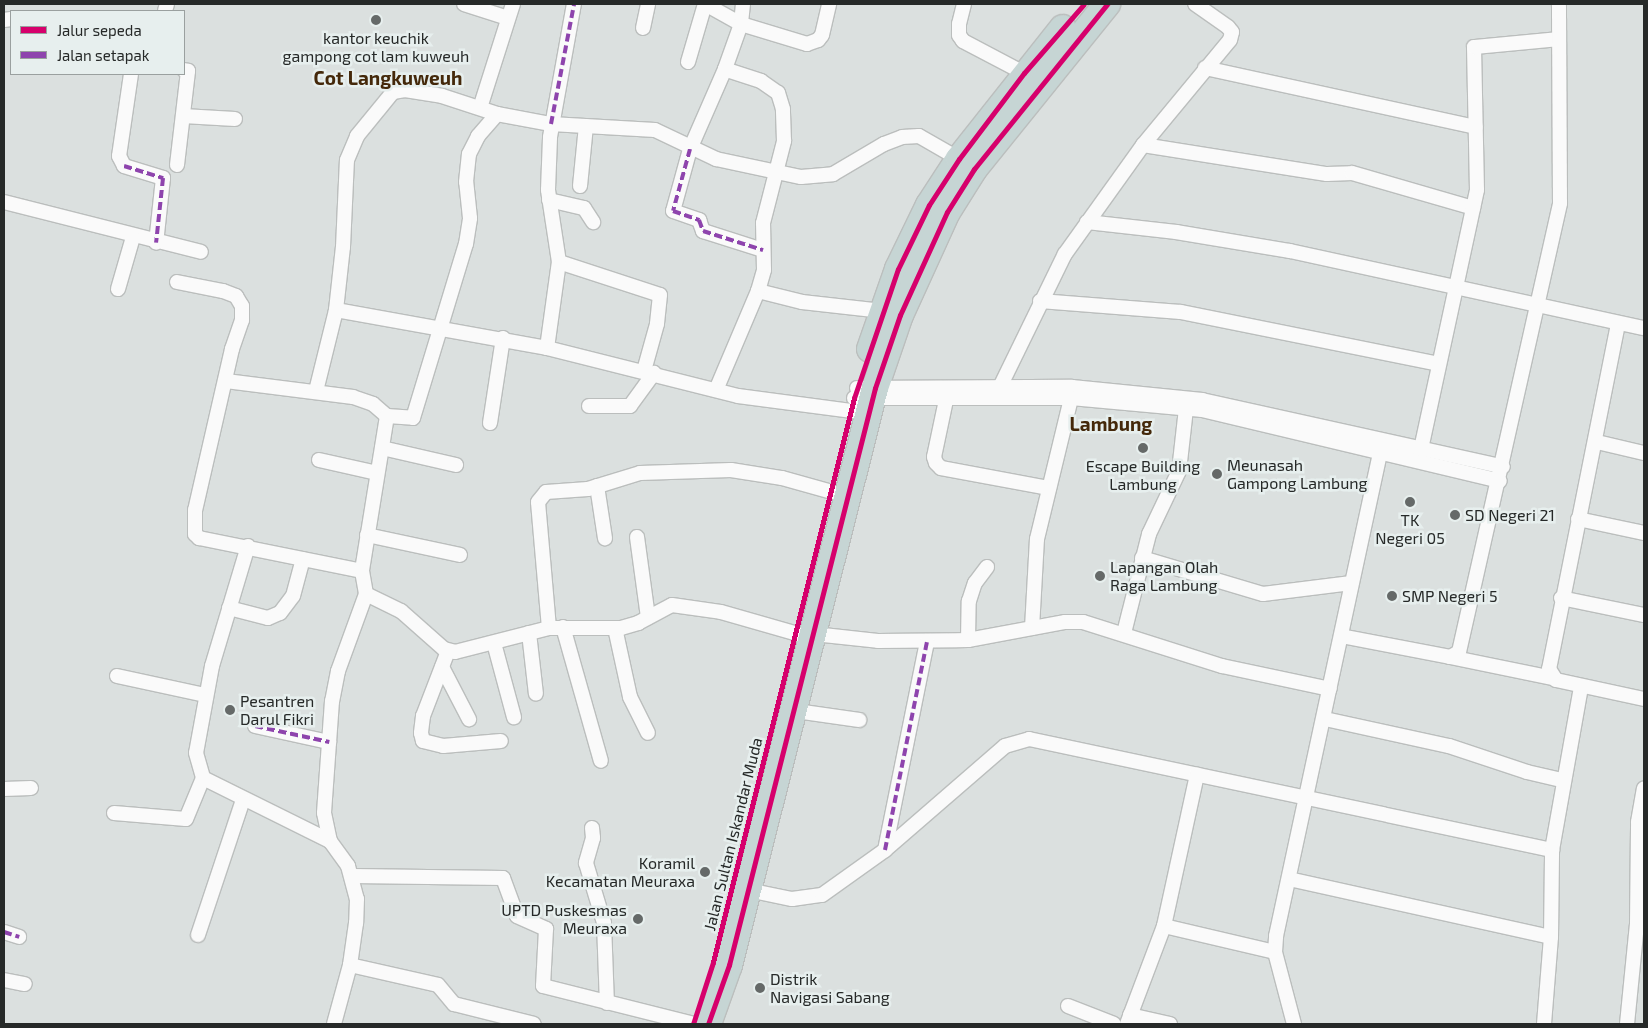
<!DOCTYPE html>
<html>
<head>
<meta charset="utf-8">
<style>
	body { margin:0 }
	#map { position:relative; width:1648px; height:1028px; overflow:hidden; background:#dbe0df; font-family:"Exo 2",sans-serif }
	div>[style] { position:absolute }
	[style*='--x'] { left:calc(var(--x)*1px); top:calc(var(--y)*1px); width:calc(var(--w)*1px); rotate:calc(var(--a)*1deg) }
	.roads { filter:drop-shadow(1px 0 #bbbebd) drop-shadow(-1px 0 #bbbebd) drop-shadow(0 1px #bbbebd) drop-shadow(0 -1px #bbbebd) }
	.street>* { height:14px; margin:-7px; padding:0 7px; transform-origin:7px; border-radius:7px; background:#fafafa }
	.highway>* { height:26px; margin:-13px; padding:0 13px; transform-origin:13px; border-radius:13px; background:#c6d5d4 }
	.quiet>* { height:4px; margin-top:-2px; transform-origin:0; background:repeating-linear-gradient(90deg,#8e44ad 0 8px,transparent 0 12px) }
	.cycleway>* { height:5px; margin:-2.5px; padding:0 2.5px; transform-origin:2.5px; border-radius:2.5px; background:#d6006c }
	.dots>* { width:14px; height:14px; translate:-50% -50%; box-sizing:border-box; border:2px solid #e7efee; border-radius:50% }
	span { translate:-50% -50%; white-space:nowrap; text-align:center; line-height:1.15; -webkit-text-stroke:5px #e7efee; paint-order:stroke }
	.poi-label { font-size:16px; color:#262928 }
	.left { translate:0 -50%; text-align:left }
	.right { translate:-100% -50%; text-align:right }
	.street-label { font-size:16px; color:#262928 }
	.quarter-label { font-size:19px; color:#44280a; font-weight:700 }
	.frame { position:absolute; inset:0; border:5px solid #262928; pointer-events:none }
	.legend { position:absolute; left:10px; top:10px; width:175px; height:65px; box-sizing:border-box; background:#e7efee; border:1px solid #9aa09f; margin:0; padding:6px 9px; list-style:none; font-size:15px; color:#262928 }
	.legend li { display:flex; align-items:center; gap:10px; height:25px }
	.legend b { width:25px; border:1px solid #9aa09f }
</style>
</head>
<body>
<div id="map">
	<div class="roads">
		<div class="street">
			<div style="--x:464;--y:4;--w:46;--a:17.7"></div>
			<div style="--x:705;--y:4;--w:41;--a:29.1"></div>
			<div style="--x:741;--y:24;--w:69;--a:16.9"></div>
			<div style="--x:807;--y:44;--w:12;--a:-20"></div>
			<div style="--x:818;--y:40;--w:6;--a:-51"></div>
			<div style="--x:822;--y:35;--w:32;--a:-77"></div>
			<div style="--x:743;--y:4;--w:20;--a:96"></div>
			<div style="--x:741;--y:24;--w:48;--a:109.6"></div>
			<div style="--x:725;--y:69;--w:87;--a:113.6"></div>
			<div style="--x:690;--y:149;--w:64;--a:105.3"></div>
			<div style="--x:673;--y:211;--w:28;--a:19"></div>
			<div style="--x:699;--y:220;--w:12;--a:70"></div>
			<div style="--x:703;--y:231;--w:63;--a:17.6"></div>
			<div style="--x:964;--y:4;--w:21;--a:104"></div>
			<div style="--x:959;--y:24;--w:11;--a:90"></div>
			<div style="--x:959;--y:35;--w:7;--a:56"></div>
			<div style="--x:963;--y:41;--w:69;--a:27.7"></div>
			<div style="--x:165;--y:11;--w:7;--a:-74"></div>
			<div style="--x:4;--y:20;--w:7;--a:-8"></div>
			<div style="--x:643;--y:28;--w:25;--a:-78"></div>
			<div style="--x:688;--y:62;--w:60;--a:-73.7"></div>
			<div style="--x:1205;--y:68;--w:277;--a:12.3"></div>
			<div style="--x:131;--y:74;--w:83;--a:98.3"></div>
			<div style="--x:119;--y:156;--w:11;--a:63"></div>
			<div style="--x:124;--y:166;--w:41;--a:17.1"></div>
			<div style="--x:163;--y:178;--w:65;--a:96.1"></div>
			<div style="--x:480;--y:108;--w:109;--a:-72.4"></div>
			<div style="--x:183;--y:116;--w:52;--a:3.3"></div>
			<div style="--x:1143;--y:145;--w:186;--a:9"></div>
			<div style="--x:1327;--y:174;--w:25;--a:-2"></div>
			<div style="--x:1352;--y:173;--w:126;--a:16.1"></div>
			<div style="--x:177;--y:165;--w:95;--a:-83.3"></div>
			<div style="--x:188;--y:71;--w:4;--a:-166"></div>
			<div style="--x:580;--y:186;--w:60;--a:-84.3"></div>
			<div style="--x:549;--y:200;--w:36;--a:13"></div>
			<div style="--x:584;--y:208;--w:17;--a:57"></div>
			<div style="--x:4;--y:202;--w:203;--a:14.2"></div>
			<div style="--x:1087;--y:222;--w:90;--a:6.4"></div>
			<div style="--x:1176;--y:232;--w:116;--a:9.5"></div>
			<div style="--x:1290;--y:251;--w:362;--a:12.3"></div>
			<div style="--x:559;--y:262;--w:106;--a:18.1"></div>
			<div style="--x:660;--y:295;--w:29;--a:96"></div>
			<div style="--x:657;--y:324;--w:49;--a:105.5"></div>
			<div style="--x:177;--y:282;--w:47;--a:11.1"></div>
			<div style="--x:223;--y:291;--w:14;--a:21"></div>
			<div style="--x:236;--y:296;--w:12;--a:59"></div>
			<div style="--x:242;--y:306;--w:14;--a:90"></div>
			<div style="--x:242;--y:320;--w:31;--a:109"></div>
			<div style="--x:232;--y:349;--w:165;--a:102.9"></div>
			<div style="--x:195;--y:510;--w:24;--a:90"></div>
			<div style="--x:195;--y:534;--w:6;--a:45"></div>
			<div style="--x:199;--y:538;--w:166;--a:11.4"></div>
			<div style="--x:118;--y:289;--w:54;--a:-73.9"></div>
			<div style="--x:758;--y:291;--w:45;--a:14"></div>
			<div style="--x:802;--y:302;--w:81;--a:6.4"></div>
			<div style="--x:1040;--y:301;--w:141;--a:4.5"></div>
			<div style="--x:1181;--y:312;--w:262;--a:11.4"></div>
			<div style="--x:336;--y:310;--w:214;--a:10.2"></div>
			<div style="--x:547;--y:348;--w:197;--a:14.1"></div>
			<div style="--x:738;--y:396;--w:131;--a:7.5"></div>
			<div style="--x:1618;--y:324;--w:352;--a:101.3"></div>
			<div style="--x:1549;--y:669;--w:13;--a:58"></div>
			<div style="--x:1556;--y:680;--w:90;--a:12.2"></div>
			<div style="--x:547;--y:348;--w:87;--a:-82.1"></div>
			<div style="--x:559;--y:262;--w:73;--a:-98.7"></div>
			<div style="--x:548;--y:190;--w:53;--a:-87.8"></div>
			<div style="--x:550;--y:137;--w:135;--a:-79.8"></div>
			<div style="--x:226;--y:381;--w:128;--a:7.2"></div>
			<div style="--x:353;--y:397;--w:21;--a:19"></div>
			<div style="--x:373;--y:404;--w:18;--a:41"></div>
			<div style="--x:387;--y:416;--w:157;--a:99.2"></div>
			<div style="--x:362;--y:571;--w:23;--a:80"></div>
			<div style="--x:366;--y:594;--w:82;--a:110"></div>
			<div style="--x:338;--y:671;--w:31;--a:101"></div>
			<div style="--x:332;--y:701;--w:112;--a:94.1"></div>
			<div style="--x:324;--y:813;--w:29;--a:78"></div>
			<div style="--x:1000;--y:387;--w:148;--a:-64"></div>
			<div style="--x:1065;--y:254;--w:134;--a:-54.4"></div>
			<div style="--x:1143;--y:145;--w:136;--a:-50.4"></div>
			<div style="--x:1230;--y:40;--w:8;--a:-76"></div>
			<div style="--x:1232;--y:32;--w:6;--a:-129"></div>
			<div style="--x:1228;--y:27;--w:40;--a:-145.1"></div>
			<div style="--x:857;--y:388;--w:215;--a:-0.3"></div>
			<div style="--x:1072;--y:387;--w:131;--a:5.7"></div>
			<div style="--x:1202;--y:400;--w:308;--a:12.5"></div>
			<div style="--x:716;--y:390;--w:108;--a:-67"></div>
			<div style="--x:758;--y:291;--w:22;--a:-74"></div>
			<div style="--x:764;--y:270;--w:47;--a:-91.2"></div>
			<div style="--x:763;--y:223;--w:85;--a:-75.6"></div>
			<div style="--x:784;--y:141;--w:32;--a:-92"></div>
			<div style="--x:783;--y:109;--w:17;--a:-107"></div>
			<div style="--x:778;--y:93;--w:21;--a:-145"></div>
			<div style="--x:761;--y:81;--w:38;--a:-162"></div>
			<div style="--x:316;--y:391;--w:83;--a:-76.1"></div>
			<div style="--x:336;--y:310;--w:63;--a:-83.7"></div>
			<div style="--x:343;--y:247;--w:87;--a:-87.4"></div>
			<div style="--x:347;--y:160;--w:26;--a:-67"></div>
			<div style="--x:357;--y:136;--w:57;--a:-50.7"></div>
			<div style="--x:393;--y:92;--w:12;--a:-9"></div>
			<div style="--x:405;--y:90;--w:37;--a:9"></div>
			<div style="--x:442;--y:96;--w:58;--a:18.1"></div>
			<div style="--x:497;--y:114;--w:55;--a:10.5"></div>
			<div style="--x:551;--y:124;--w:104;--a:3.3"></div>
			<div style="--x:655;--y:130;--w:68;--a:25.4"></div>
			<div style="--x:716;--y:159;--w:87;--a:12"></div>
			<div style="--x:801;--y:177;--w:32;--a:-5"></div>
			<div style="--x:833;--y:174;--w:59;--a:-30.5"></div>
			<div style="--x:884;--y:144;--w:19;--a:-21"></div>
			<div style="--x:902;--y:137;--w:17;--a:-3"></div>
			<div style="--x:919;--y:136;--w:46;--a:29.9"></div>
			<div style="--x:854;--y:398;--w:217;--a:0"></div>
			<div style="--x:1071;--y:398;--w:132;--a:5.2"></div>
			<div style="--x:1202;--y:410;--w:306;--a:13.4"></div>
			<div style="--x:946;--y:400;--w:58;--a:101.9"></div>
			<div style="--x:934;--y:457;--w:6;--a:72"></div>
			<div style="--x:936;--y:463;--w:7;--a:45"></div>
			<div style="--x:941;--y:468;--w:110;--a:10.5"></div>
			<div style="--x:589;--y:406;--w:41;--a:0"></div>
			<div style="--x:630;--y:406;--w:41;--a:-54"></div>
			<div style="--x:387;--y:416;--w:26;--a:4"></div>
			<div style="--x:413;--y:418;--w:182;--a:-73.1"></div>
			<div style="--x:466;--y:244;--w:26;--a:-81"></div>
			<div style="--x:470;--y:218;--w:36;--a:-96"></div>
			<div style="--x:466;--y:182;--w:28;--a:-84"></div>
			<div style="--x:469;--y:154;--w:20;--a:-63"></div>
			<div style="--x:478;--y:136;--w:29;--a:-49"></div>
			<div style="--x:490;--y:423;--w:86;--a:-81.3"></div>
			<div style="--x:1597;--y:442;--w:48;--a:13.2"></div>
			<div style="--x:382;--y:448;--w:76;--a:12.9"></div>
			<div style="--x:1421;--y:449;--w:265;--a:-77.8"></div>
			<div style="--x:1477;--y:190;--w:143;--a:-91.2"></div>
			<div style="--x:1474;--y:47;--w:84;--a:-5.4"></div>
			<div style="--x:319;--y:460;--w:59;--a:12.6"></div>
			<div style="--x:597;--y:486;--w:53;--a:81.3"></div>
			<div style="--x:1578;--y:519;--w:67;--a:12"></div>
			<div style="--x:367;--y:535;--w:95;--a:12.1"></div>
			<div style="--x:637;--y:537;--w:81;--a:82.2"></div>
			<div style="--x:248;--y:546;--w:125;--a:106.7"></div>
			<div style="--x:212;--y:666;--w:88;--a:100.4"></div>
			<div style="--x:196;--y:753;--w:26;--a:74"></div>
			<div style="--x:203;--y:778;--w:142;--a:26.4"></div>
			<div style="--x:330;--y:841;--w:31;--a:54"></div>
			<div style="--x:348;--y:866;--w:34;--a:75"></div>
			<div style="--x:357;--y:899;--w:24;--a:92"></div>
			<div style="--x:356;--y:923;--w:42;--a:98.1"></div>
			<div style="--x:350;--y:965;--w:61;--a:105.2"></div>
			<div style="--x:1142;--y:558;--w:126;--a:16.6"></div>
			<div style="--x:1263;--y:594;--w:89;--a:-7.1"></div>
			<div style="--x:366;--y:594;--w:39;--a:26"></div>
			<div style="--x:401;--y:611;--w:57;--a:41.5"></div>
			<div style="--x:444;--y:649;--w:11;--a:15"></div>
			<div style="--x:455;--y:652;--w:97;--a:-14.3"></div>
			<div style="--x:549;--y:628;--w:72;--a:0"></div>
			<div style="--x:621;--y:628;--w:18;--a:-16"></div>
			<div style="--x:638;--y:623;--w:38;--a:-28"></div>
			<div style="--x:672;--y:605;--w:49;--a:8.1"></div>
			<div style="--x:721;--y:612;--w:80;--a:15.9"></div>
			<div style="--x:1561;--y:598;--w:85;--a:11.6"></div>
			<div style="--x:229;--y:608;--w:40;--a:14.4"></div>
			<div style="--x:268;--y:618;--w:13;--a:-23"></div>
			<div style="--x:280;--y:613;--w:21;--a:-53"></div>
			<div style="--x:293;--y:596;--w:38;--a:-75"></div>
			<div style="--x:563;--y:627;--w:139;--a:74.2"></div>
			<div style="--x:549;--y:628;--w:126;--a:-95"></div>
			<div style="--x:538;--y:502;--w:13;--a:-51"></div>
			<div style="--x:546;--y:492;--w:42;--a:-4.1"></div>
			<div style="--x:588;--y:489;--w:54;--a:-17.1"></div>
			<div style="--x:640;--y:473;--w:91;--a:-1.9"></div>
			<div style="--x:731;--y:470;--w:52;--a:8.9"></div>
			<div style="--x:782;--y:478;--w:52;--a:15.6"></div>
			<div style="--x:615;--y:628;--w:71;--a:77.7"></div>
			<div style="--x:630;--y:697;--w:40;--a:63.4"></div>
			<div style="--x:1032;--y:628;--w:89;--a:-86.8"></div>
			<div style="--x:1037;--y:539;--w:145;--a:-76.4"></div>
			<div style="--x:529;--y:633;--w:61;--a:83.5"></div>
			<div style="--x:1124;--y:633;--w:102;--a:-75.8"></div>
			<div style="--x:1149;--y:534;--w:70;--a:-64.5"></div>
			<div style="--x:1179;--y:471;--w:62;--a:-83.6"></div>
			<div style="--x:814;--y:634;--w:64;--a:6.2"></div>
			<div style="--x:878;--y:641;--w:90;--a:-0.6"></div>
			<div style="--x:968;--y:640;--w:99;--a:-10.5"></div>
			<div style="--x:1065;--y:622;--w:18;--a:0"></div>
			<div style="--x:1083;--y:622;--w:146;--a:17.6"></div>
			<div style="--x:1222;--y:666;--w:110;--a:12"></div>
			<div style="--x:1341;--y:636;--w:111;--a:10.9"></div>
			<div style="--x:1450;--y:657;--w:10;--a:-29"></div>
			<div style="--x:1459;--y:652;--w:460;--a:-77.3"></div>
			<div style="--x:1560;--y:203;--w:199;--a:-90.3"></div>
			<div style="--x:968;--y:640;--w:39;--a:-89"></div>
			<div style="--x:969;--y:601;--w:19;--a:-72"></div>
			<div style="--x:975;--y:583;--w:20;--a:-53"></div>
			<div style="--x:494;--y:643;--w:77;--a:74.9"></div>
			<div style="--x:448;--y:651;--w:70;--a:111"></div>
			<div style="--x:423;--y:716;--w:17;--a:97"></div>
			<div style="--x:421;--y:733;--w:8;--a:76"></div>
			<div style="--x:423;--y:741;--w:21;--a:14"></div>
			<div style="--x:443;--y:746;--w:58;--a:-4.9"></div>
			<div style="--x:1450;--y:657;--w:104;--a:11.6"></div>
			<div style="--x:442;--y:667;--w:59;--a:62.6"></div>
			<div style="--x:117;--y:676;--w:90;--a:12.2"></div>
			<div style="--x:796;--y:711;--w:64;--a:8.1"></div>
			<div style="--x:1325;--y:719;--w:127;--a:12.3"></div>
			<div style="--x:1449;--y:746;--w:82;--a:18.4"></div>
			<div style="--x:1527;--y:772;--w:37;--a:13"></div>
			<div style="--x:255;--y:726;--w:76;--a:12.2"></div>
			<div style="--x:4;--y:789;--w:27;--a:-2"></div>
			<div style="--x:114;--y:813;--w:72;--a:4.8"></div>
			<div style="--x:186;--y:819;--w:44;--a:-67.5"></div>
			<div style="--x:592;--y:828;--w:10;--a:84"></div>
			<div style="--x:593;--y:838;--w:26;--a:106"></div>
			<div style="--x:586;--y:863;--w:63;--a:73.3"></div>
			<div style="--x:604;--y:923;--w:80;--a:87.9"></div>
			<div style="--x:885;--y:850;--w:213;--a:-78.6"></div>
			<div style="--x:353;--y:876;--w:150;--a:0.8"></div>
			<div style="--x:503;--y:878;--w:40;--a:69.8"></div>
			<div style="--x:517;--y:916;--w:32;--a:24"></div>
			<div style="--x:546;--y:929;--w:57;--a:93"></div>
			<div style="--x:543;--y:986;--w:156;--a:14.1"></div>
			<div style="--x:1289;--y:879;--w:268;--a:12.5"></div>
			<div style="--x:748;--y:890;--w:45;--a:11.6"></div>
			<div style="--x:792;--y:899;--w:30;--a:-8"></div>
			<div style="--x:822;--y:895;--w:77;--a:-35.5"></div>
			<div style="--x:885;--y:850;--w:159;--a:-40.9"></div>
			<div style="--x:1005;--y:746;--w:25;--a:-16"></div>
			<div style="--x:1029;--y:739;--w:535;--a:11.98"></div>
			<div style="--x:1164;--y:926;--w:114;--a:13.2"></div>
			<div style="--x:4;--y:932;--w:16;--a:18"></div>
			<div style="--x:198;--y:935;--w:142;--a:-71.6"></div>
			<div style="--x:350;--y:965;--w:90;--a:12.8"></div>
			<div style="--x:438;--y:985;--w:25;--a:50"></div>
			<div style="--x:454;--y:1004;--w:82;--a:14"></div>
			<div style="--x:4;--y:980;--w:21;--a:11"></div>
			<div style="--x:1068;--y:1006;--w:49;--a:21.4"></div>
			<div style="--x:1130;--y:1015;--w:41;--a:12.7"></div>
			<div style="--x:1127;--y:1024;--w:105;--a:-69.3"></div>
			<div style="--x:1164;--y:926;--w:155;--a:-77.7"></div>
			<div style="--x:1294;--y:1024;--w:74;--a:-104.8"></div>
			<div style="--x:1275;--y:952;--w:16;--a:-86"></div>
			<div style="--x:1276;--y:936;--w:503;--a:-77.84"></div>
			<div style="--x:1544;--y:1024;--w:87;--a:-85.4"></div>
			<div style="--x:1551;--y:937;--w:87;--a:-89.3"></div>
			<div style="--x:1552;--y:850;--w:165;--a:-79.9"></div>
			<div style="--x:1627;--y:1024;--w:100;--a:-84.3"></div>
			<div style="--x:1637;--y:924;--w:102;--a:-89.4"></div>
			<div style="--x:1638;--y:822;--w:34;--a:-80"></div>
		</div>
		<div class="highway">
			<div style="--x:870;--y:349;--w:85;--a:-70.7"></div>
			<div style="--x:898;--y:269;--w:71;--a:-64.2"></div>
			<div style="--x:929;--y:205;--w:55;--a:-56.9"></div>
			<div style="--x:959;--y:159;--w:167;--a:-51.6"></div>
			<div style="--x:708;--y:1024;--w:63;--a:-70.4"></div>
			<div style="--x:729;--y:965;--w:595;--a:-75.8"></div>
			<div style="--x:875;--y:388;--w:77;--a:-71.1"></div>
			<div style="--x:900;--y:315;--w:113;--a:-65.5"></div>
			<div style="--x:947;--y:212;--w:51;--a:-57.9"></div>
			<div style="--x:974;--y:169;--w:212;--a:-51.1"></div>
		</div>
	</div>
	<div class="quiet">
		<div style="--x:551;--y:124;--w:122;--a:-79.1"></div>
		<div style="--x:690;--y:149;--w:64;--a:105.3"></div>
		<div style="--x:673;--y:211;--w:28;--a:19"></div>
		<div style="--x:699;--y:220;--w:12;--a:70"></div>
		<div style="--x:703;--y:231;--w:63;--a:17.6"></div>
		<div style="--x:124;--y:166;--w:41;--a:17.1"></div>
		<div style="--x:163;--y:178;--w:65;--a:96.1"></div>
		<div style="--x:255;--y:726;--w:76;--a:12.2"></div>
		<div style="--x:885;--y:850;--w:213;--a:-78.6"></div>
		<div style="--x:4;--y:932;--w:16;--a:18"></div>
	</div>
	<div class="cycleway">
		<div style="--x:693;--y:1024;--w:65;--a:-72.1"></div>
		<div style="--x:713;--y:962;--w:581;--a:-75.96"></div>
		<div style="--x:854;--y:398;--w:136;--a:-71.2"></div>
		<div style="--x:898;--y:269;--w:71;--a:-64.2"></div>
		<div style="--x:929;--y:205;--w:55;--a:-56.9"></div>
		<div style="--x:959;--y:159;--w:108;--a:-52.9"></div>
		<div style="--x:1024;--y:73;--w:91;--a:-49"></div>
		<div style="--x:708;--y:1024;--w:63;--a:-70.4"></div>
		<div style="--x:729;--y:965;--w:595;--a:-75.8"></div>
		<div style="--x:875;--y:388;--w:77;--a:-71.1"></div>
		<div style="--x:900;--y:315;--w:113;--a:-65.5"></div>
		<div style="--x:947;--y:212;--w:51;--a:-57.9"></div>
		<div style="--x:974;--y:169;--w:212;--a:-51.1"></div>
	</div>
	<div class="dots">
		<div style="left:376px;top:20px;background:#656968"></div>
		<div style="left:1143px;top:448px;background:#656968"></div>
		<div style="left:1217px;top:474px;background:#656968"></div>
		<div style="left:1410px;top:502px;background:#656968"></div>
		<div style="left:1455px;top:515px;background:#656968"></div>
		<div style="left:1100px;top:576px;background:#656968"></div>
		<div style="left:1392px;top:596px;background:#656968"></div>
		<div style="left:230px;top:710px;background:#656968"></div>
		<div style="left:705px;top:872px;background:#656968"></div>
		<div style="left:638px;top:919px;background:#656968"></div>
		<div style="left:760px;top:988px;background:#656968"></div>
	</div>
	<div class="poi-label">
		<span style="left:376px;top:47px">kantor keuchik<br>gampong cot lam kuweuh</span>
		<span class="left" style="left:1227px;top:474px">Meunasah<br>Gampong Lambung</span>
		<span style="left:1143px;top:475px">Escape Building<br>Lambung</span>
		<span class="left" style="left:1465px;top:515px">SD Negeri 21</span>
		<span style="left:1410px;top:529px">TK<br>Negeri 05</span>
		<span class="left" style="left:1110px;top:576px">Lapangan Olah<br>Raga Lambung</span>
		<span class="left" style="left:1402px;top:596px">SMP Negeri 5</span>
		<span class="left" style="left:240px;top:710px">Pesantren<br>Darul Fikri</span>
		<span class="right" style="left:695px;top:872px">Koramil<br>Kecamatan Meuraxa</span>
		<span class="right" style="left:627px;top:919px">UPTD Puskesmas<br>Meuraxa</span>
		<span class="left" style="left:770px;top:988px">Distrik<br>Navigasi Sabang</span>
	</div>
	<div class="street-label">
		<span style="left:733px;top:834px;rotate:-76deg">Jalan Sultan Iskandar Muda</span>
	</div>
	<div class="quarter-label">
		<span style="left:388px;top:78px">Cot Langkuweuh</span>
		<span style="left:1111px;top:424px">Lambung</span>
	</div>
	<div class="frame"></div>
	<ul class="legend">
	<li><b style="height:6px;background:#d6006c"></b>Jalur sepeda</li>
	<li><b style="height:6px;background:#8e44ad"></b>Jalan setapak</li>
	</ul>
</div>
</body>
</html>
